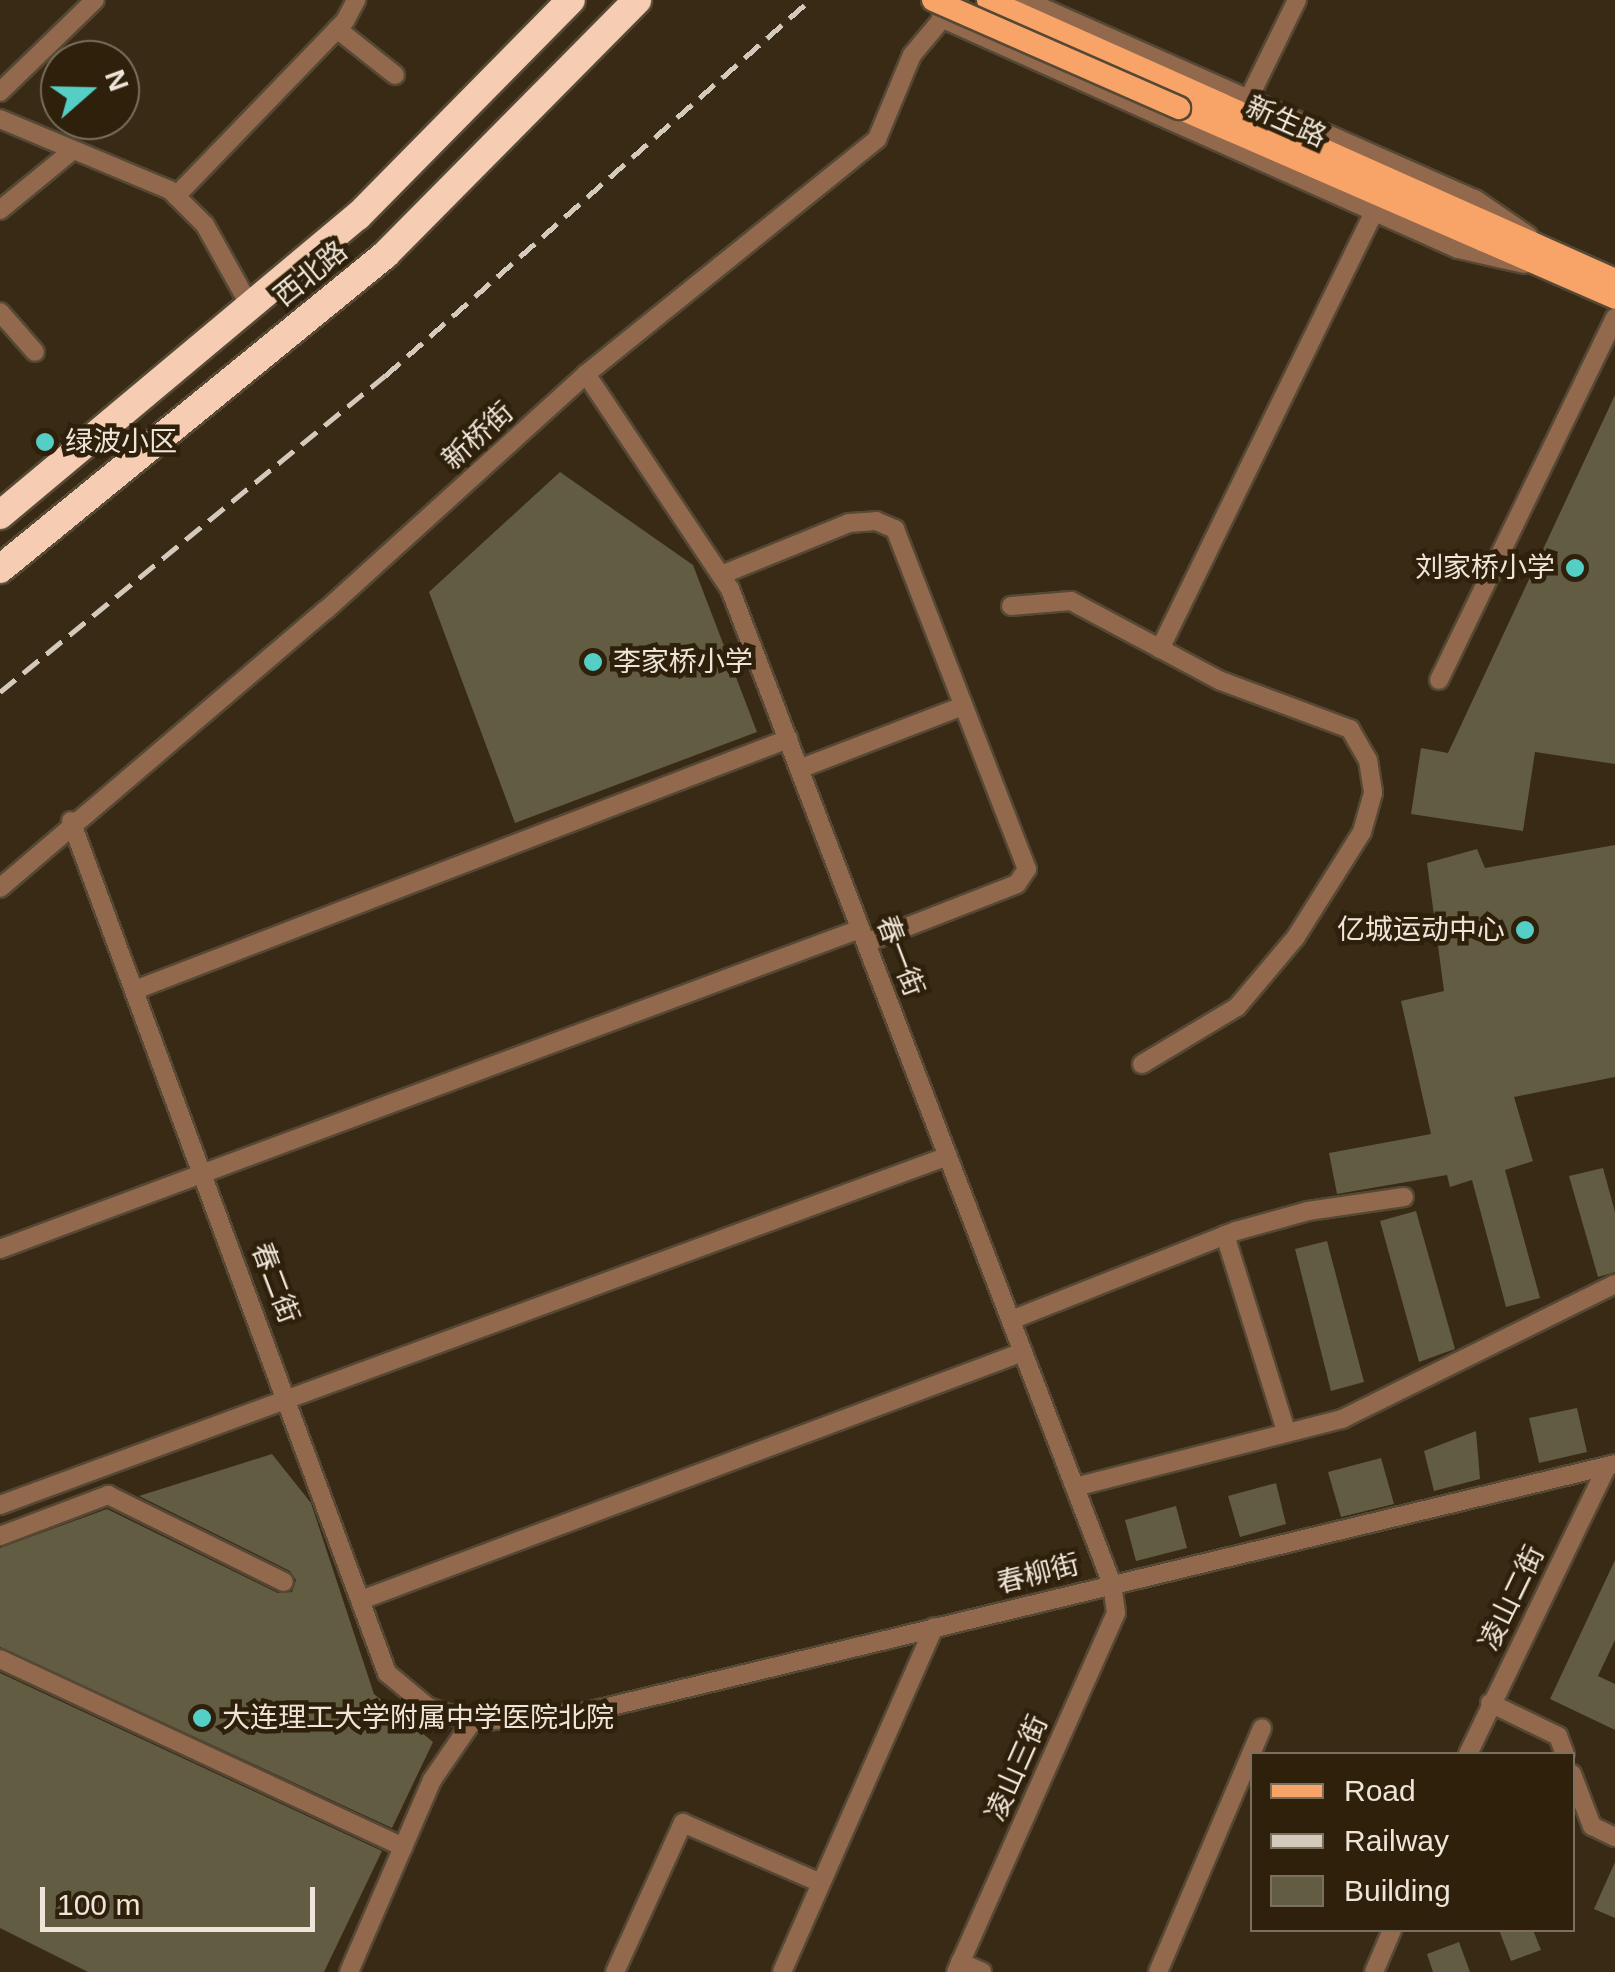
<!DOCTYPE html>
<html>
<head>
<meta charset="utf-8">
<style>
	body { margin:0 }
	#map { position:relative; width:1615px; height:1972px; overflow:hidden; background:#382a15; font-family:Arial,"Noto Sans SC",sans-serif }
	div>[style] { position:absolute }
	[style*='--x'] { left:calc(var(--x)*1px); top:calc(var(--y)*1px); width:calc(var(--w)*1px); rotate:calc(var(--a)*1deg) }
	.building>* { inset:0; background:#615c42 }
	.roads { filter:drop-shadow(2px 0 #554834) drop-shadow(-2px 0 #554834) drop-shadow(0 2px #554834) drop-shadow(0 -2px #554834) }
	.minor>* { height:18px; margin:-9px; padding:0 9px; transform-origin:9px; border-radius:9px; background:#93694e }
	.major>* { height:22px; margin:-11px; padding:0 11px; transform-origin:11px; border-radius:11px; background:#f8a469 }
	.highway>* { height:28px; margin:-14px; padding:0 14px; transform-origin:14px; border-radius:14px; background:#f6cdb2 }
	.rail>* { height:5px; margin-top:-2.5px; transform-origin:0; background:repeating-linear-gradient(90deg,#d4cabc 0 20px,transparent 0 30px) }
	.bridges { filter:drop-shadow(2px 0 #554834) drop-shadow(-2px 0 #554834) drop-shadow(0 2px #554834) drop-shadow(0 -2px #554834) }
	.major-bridge>* { height:22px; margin:-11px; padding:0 11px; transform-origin:11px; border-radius:11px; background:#f8a469 }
	.dots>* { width:28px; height:28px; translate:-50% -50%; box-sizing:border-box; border:5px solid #2e200b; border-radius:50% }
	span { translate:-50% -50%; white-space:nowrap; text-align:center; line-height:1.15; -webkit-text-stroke:9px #2e200b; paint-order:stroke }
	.street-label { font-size:28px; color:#eee5d8 }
	.poi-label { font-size:28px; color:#eee5d8 }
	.left { translate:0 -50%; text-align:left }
	.right { translate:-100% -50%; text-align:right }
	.legend { position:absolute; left:1250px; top:1752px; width:325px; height:180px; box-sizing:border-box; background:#2e200b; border:2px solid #7b6f5d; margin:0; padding:12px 18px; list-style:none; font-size:30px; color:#eee5d8 }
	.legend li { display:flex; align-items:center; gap:20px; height:50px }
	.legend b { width:50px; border:2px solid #7b6f5d }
	.north { position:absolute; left:40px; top:40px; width:100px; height:100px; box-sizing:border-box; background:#2e200b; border:2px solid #7b6f5d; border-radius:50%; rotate:70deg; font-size:28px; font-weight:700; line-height:40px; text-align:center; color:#eee5d8 }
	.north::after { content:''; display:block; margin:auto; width:35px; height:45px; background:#55cec5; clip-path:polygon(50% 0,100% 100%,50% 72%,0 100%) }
	.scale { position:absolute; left:40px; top:1887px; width:275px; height:45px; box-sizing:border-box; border:5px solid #eee5d8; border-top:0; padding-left:12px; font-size:30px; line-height:35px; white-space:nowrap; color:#eee5d8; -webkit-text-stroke:8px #2e200b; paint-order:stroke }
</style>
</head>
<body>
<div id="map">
	<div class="building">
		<div style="clip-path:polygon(1615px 395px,1615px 764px,1535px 752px,1523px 831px,1411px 814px,1421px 748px,1448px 753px)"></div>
		<div style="clip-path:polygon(560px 472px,693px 565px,757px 732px,515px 823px,429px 592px)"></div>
		<div style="clip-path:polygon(1615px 845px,1615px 1077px,1514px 1097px,1533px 1161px,1505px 1170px,1540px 1298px,1506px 1307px,1472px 1180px,1450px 1187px,1447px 1175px,1337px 1194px,1329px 1153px,1431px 1134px,1401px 1001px,1444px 991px,1427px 863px,1477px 849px,1485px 868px)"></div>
		<div style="clip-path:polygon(1603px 1168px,1615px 1212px,1615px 1272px,1598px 1277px,1569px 1176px)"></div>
		<div style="clip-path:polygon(1416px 1211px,1455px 1349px,1419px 1362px,1380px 1221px)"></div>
		<div style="clip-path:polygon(1327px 1241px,1364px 1382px,1331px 1391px,1295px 1249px)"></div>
		<div style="clip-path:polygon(1577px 1408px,1587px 1452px,1539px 1463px,1529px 1418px)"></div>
		<div style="clip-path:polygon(1476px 1431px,1480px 1479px,1434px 1491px,1424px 1451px)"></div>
		<div style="clip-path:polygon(272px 1454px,311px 1503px,374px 1694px,433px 1742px,392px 1828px,0 1647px,0 1548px,107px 1509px,278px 1593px,292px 1592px,296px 1580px,290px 1571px,139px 1496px)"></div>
		<div style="clip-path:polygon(1381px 1458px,1394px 1504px,1341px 1517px,1328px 1472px)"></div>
		<div style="clip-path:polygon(1276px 1483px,1286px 1524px,1240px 1537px,1228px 1496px)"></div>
		<div style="clip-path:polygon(1176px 1506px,1187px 1548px,1136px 1561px,1125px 1520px)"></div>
		<div style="clip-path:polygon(1615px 1560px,1615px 1640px,1598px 1676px,1615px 1684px,1615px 1730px,1550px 1699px)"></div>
		<div style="clip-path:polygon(0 1673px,382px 1851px,324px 1972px,88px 1972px,0 1928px)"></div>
		<div style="clip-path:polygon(1615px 1862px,1615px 1918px,1594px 1909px)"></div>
		<div style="clip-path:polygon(1499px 1930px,1533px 1930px,1541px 1950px,1511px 1961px)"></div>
		<div style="clip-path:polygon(1459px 1942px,1470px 1972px,1433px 1972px,1427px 1954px)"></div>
	</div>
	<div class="roads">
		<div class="minor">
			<div style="--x:1025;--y:0;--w:492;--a:23.9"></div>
			<div style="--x:1475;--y:199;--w:65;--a:34.4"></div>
			<div style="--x:941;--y:18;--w:566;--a:24.08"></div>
			<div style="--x:1458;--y:249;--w:68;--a:12.8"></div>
			<div style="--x:337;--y:29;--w:74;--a:38.4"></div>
			<div style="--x:0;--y:92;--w:132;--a:-44.1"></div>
			<div style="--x:1249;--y:98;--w:109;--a:-63.9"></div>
			<div style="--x:0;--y:119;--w:184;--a:22.7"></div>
			<div style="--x:170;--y:190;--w:49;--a:45"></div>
			<div style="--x:205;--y:225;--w:93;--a:60.9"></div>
			<div style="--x:176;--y:196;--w:243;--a:-46"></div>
			<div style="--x:345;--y:21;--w:24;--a:-62"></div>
			<div style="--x:0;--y:210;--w:94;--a:-39.4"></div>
			<div style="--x:0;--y:312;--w:53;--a:48.8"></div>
			<div style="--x:586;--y:374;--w:259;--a:56.2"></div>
			<div style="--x:730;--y:589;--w:1066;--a:69"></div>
			<div style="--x:1112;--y:1584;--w:29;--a:82"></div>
			<div style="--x:1116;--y:1613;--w:393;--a:114"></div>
			<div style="--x:721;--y:575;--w:138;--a:-22.1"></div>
			<div style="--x:849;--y:523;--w:27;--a:-4"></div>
			<div style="--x:876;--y:521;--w:21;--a:23"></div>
			<div style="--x:895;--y:529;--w:365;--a:68.8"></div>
			<div style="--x:1027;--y:869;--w:18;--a:124"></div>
			<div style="--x:1017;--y:884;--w:162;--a:158.7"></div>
			<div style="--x:1011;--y:606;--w:60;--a:-4.8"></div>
			<div style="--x:1071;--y:601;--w:170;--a:28.1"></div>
			<div style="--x:1221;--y:681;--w:138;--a:20.4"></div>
			<div style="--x:1350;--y:729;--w:36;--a:60"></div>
			<div style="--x:1368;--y:760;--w:33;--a:81"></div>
			<div style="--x:1373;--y:793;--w:41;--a:105.8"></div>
			<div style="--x:1362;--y:832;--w:124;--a:122.2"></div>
			<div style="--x:1296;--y:937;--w:92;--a:130.1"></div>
			<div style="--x:1237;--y:1007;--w:111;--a:149"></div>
			<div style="--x:1160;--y:649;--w:487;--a:-63.9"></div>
			<div style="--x:1439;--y:680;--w:403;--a:-64.1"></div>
			<div style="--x:799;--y:769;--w:176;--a:-21"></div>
			<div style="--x:71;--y:821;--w:909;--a:69.65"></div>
			<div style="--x:387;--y:1673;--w:53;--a:39.7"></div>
			<div style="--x:428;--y:1707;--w:46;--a:18.8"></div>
			<div style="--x:472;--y:1722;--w:115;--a:-5"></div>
			<div style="--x:587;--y:1712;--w:1057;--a:-13.56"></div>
			<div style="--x:0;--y:888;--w:428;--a:-40.5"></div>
			<div style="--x:326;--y:610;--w:351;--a:-42.2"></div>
			<div style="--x:586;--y:374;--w:374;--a:-38.9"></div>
			<div style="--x:877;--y:139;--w:91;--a:-67.4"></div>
			<div style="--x:912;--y:55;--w:72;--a:-50.1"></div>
			<div style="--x:135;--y:990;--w:700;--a:-21.03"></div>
			<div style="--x:1225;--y:1235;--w:205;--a:72.7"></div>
			<div style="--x:0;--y:1249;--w:918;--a:-20.41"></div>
			<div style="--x:1011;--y:1320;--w:242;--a:-21.6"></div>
			<div style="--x:1236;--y:1231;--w:75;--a:-15.5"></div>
			<div style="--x:1308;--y:1211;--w:97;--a:-8.3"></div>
			<div style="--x:1075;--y:1487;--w:276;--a:-14.3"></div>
			<div style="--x:1342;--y:1419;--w:305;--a:-26.3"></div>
			<div style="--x:0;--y:1505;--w:1010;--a:-20.21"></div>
			<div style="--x:0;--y:1536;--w:116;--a:-20.8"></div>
			<div style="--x:108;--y:1495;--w:196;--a:26.3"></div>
			<div style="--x:361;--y:1600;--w:707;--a:-20.54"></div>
			<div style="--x:0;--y:1659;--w:445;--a:25"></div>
			<div style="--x:1490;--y:1703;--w:76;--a:25.9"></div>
			<div style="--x:1558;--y:1736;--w:19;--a:69"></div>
			<div style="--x:1468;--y:1754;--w:320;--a:-64.2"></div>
			<div style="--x:1572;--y:1774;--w:56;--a:69"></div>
			<div style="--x:1592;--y:1826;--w:25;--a:26"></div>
			<div style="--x:960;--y:1962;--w:24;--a:24"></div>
			<div style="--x:349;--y:1972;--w:209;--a:-66.6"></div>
			<div style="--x:432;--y:1780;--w:70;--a:-55.4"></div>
			<div style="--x:615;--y:1972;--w:164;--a:-65.5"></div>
			<div style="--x:683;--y:1823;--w:150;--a:23.5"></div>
			<div style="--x:782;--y:1972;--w:377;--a:-66.2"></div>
			<div style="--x:1158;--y:1972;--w:265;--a:-66.9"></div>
			<div style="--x:1374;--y:1972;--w:46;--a:-66.8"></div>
		</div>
		<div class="major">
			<div style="--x:988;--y:0;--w:687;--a:24.06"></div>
			<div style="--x:1179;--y:108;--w:476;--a:23.5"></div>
		</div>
		<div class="highway">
			<div style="--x:0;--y:515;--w:466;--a:-39.9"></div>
			<div style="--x:358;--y:216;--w:303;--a:-45.4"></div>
			<div style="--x:0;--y:569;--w:498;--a:-39.2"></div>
			<div style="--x:386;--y:254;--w:357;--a:-45.3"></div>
		</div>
	</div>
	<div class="rail">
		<div style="--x:0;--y:692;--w:498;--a:-39.4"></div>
		<div style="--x:385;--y:376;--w:567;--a:-41.5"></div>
	</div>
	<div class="bridges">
		<div class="major-bridge">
			<div style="--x:933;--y:0;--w:269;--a:23.7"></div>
		</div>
	</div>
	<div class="dots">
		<div style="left:45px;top:442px;background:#55cec5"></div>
		<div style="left:1575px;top:568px;background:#55cec5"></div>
		<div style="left:593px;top:662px;background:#55cec5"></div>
		<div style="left:1525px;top:930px;background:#55cec5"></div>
		<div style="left:202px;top:1718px;background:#55cec5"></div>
	</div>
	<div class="street-label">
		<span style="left:1286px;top:122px;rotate:24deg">新生路</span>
		<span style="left:311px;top:274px;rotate:-39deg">西北路</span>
		<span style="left:478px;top:436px;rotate:-42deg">新桥街</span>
		<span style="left:900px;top:956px;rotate:69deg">春一街</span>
		<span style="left:275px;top:1283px;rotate:69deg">春二街</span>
		<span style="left:1038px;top:1574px;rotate:-14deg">春柳街</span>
		<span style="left:1512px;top:1598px;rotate:-64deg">凌山二街</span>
		<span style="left:1017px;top:1768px;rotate:-66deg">凌山三街</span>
	</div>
	<div class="poi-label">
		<span class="left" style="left:65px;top:442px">绿波小区</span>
		<span class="right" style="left:1555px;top:568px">刘家桥小学</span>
		<span class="left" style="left:613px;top:662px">李家桥小学</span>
		<span class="right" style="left:1505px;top:930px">亿城运动中心</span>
		<span class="left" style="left:222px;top:1718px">大连理工大学附属中学医院北院</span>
	</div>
	<ul class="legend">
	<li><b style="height:12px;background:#f8a469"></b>Road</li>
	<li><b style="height:12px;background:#d4cabc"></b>Railway</li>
	<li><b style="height:28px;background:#615c42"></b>Building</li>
	</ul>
	<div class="north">N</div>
	<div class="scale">100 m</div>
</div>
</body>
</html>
